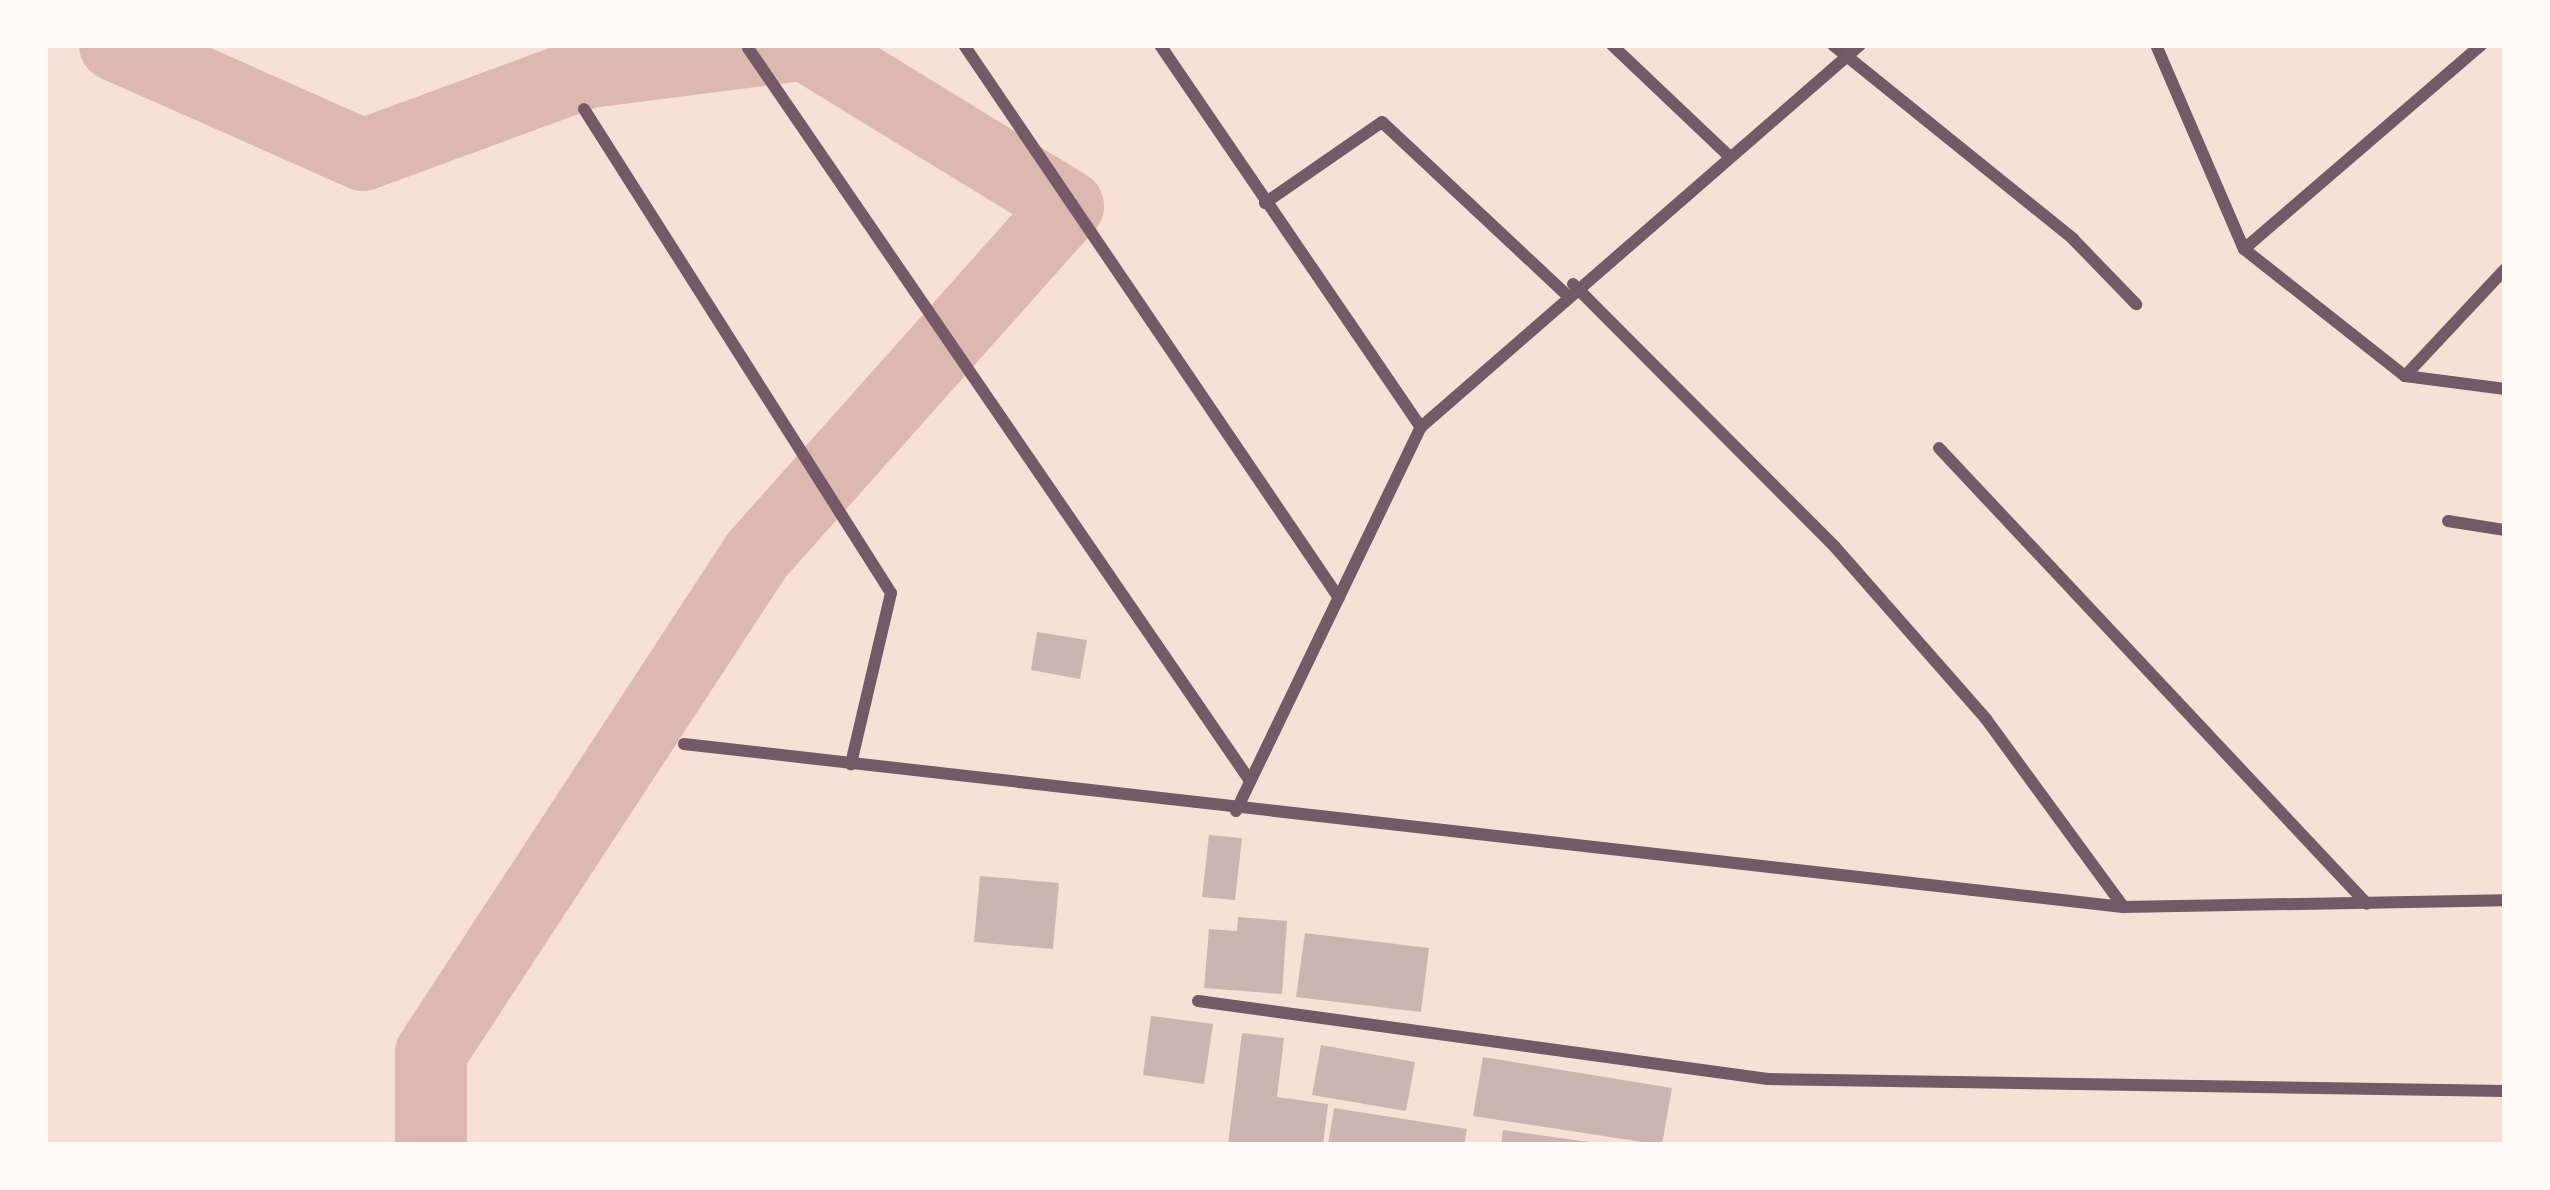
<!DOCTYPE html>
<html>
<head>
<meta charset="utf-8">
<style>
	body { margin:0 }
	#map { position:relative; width:2550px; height:1190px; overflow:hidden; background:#f7e1d7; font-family:Ubuntu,sans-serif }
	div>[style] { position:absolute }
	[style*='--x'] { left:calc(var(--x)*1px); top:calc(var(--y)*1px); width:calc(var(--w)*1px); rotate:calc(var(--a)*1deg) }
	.river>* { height:72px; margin:-36px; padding:0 36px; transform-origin:36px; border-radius:36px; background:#dcb8b0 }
	.building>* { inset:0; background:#ccb4b1 }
	.minor>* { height:12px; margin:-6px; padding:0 6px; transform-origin:6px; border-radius:6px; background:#755966 }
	span { translate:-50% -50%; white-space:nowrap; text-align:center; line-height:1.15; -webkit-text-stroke:12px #fffaf5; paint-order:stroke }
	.frame { position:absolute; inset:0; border:48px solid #fffaf5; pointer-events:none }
</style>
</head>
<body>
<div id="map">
	<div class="river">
		<div style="--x:115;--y:45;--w:271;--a:23.9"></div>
		<div style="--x:363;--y:155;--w:241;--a:-20.2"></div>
		<div style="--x:589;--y:72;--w:214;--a:-7.3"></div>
		<div style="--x:431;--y:1145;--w:92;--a:-90"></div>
		<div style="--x:431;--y:1053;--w:595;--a:-56.79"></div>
		<div style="--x:757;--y:555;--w:467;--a:-48.3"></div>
		<div style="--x:1068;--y:206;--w:308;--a:-148.5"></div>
	</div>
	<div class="building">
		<div style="clip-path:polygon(1037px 632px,1087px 640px,1080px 679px,1031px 670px)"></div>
		<div style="clip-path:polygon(1209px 835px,1242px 838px,1235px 900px,1202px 897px)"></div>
		<div style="clip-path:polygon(980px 876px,1059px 883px,1053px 949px,974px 942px)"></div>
		<div style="clip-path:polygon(1238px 917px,1287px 921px,1282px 994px,1204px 988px,1209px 929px,1237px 931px)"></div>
		<div style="clip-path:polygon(1305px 933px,1429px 948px,1421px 1012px,1296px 997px)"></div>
		<div style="clip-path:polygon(1151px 1016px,1213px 1024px,1204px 1084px,1143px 1075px)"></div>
		<div style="clip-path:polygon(1242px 1033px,1284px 1038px,1277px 1097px,1328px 1104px,1323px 1145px,1228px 1145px)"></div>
		<div style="clip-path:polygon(1321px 1045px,1415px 1062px,1406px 1111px,1312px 1095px)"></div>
		<div style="clip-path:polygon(1483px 1057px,1672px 1088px,1662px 1145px,1473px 1116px)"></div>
		<div style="clip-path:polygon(1334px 1108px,1467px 1129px,1464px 1145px,1328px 1145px)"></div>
		<div style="clip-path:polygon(1503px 1130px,1590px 1142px,1590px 1145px,1501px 1145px)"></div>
	</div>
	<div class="minor">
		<div style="--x:964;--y:45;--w:668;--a:55.86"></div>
		<div style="--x:1160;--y:45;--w:463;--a:55.7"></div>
		<div style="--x:1612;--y:45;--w:161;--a:43.5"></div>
		<div style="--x:1833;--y:45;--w:309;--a:38.9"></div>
		<div style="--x:2073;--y:239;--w:91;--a:45.9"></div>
		<div style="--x:2156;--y:45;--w:222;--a:66.7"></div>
		<div style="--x:2244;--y:249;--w:205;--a:38.3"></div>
		<div style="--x:748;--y:48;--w:888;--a:55.59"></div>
		<div style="--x:584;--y:109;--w:573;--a:57.61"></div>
		<div style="--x:891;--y:593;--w:176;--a:103.2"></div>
		<div style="--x:1265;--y:203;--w:142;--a:-34.7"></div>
		<div style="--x:1382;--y:122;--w:250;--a:43.1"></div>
		<div style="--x:2244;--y:249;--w:313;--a:-40.7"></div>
		<div style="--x:1573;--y:284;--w:371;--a:45.1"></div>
		<div style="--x:1835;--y:547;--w:229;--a:48.7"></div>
		<div style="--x:1986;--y:719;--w:232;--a:53.8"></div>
		<div style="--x:2405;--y:376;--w:146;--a:-46.9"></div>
		<div style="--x:2405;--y:376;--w:101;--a:7.4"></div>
		<div style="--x:1939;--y:448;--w:625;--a:46.81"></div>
		<div style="--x:2448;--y:521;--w:58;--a:9"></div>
		<div style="--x:684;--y:744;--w:1448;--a:6.46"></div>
		<div style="--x:2123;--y:907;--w:382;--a:-1"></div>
		<div style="--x:1236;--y:811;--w:426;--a:-64.3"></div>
		<div style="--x:1421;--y:427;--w:582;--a:-41.03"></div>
		<div style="--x:1198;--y:1001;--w:575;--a:7.79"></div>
		<div style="--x:1768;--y:1079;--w:737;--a:0.93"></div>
	</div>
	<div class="frame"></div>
</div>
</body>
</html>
